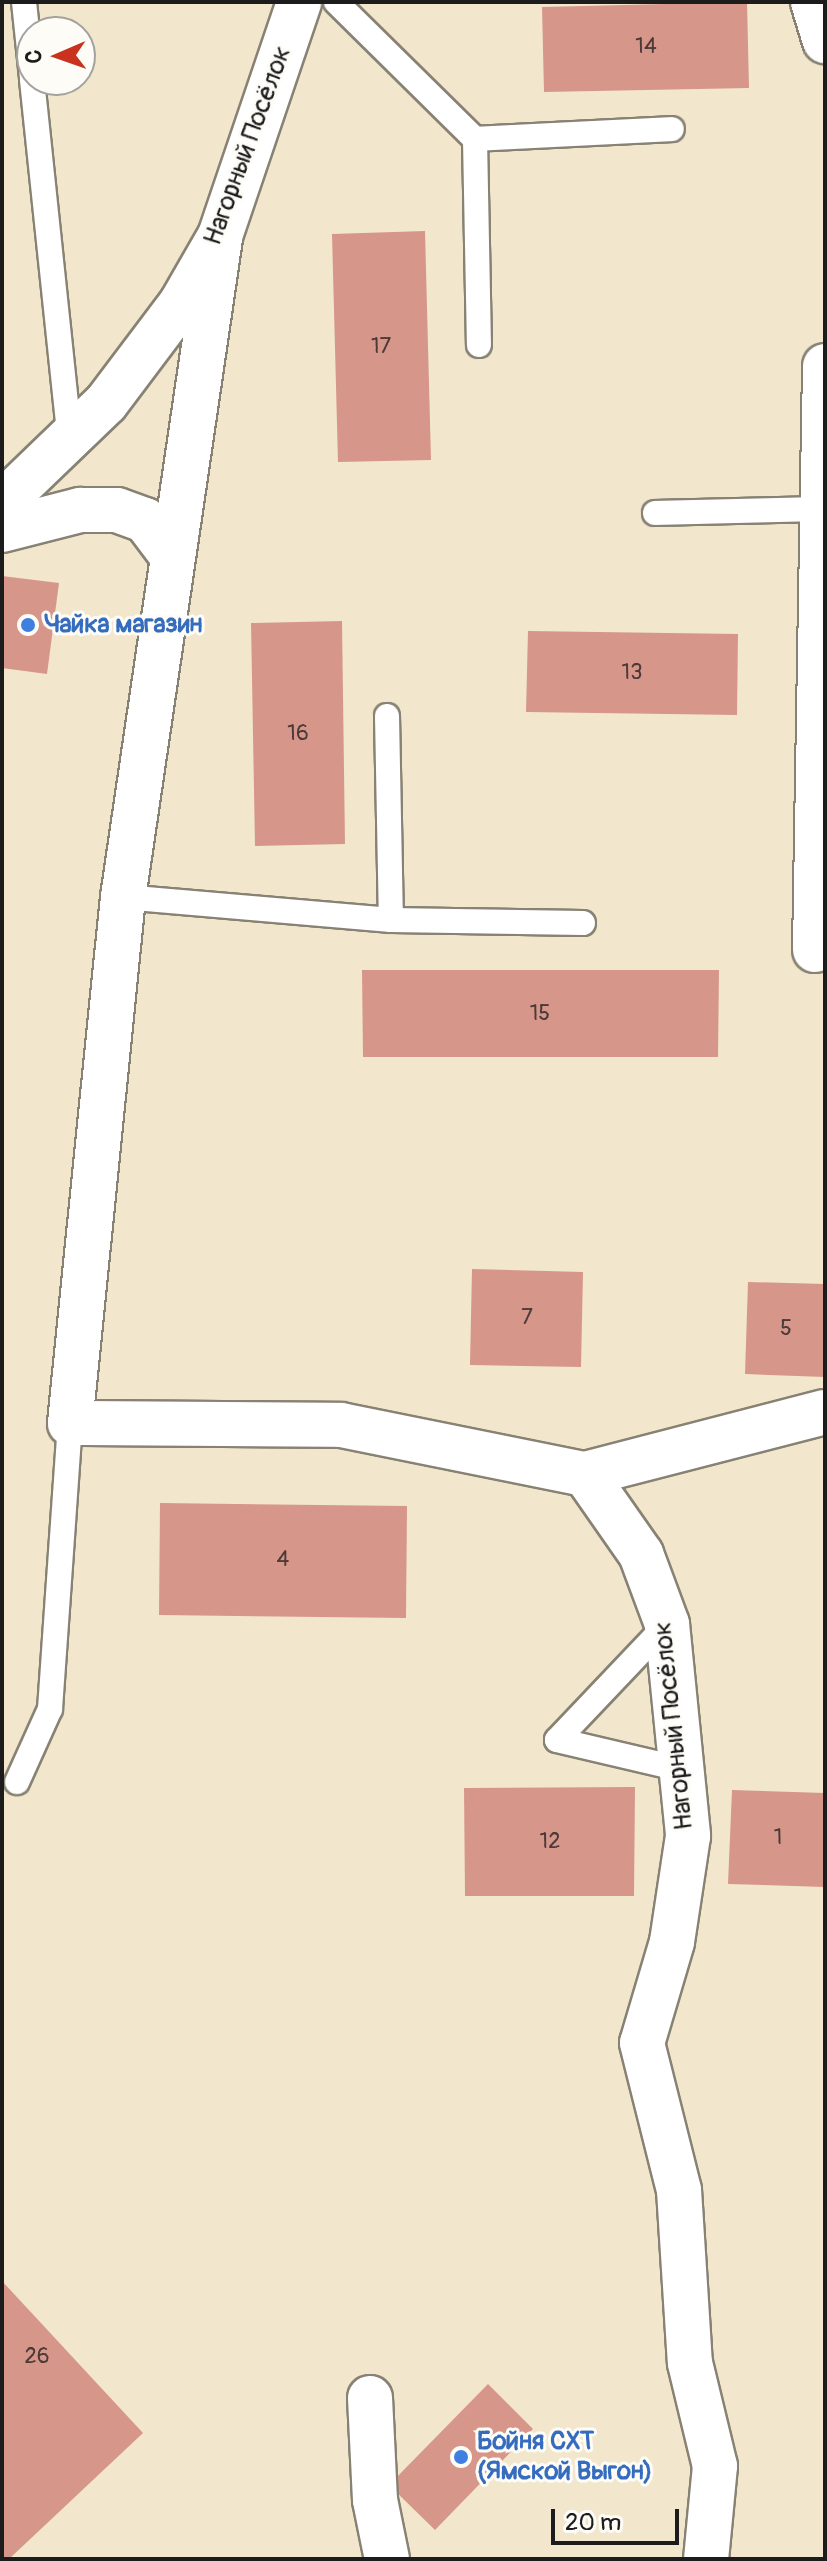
<!DOCTYPE html>
<html>
<head>
<meta charset="utf-8">
<style>
	body { margin:0 }
	#map { position:relative; width:827px; height:2561px; overflow:hidden; background:#f2e7cc; font-family:Pangolin,sans-serif }
	div>[style] { position:absolute }
	[style*='--x'] { left:calc(var(--x)*1px); top:calc(var(--y)*1px); width:calc(var(--w)*1px); rotate:calc(var(--a)*1deg) }
	.building>* { inset:0; background:#d7968a }
	.roads { filter:drop-shadow(2px 0 #878274) drop-shadow(-2px 0 #878274) drop-shadow(0 2px #878274) drop-shadow(0 -2px #878274) }
	.service>* { height:24px; margin:-12px; padding:0 12px; transform-origin:12px; border-radius:12px; background:#fff }
	.minor>* { height:44px; margin:-22px; padding:0 22px; transform-origin:22px; border-radius:22px; background:#fff }
	.tertiary>* { height:44px; margin:-22px; padding:0 22px; transform-origin:22px; border-radius:22px; background:#fff }
	.dots>* { width:22px; height:22px; translate:-50% -50%; box-sizing:border-box; border:4px solid #fdfcf7; border-radius:50% }
	span { translate:-50% -50%; white-space:nowrap; text-align:center; line-height:1.15; -webkit-text-stroke:6px #fdfcf7; paint-order:stroke }
	.number-label { font-size:22px; color:#4b3a38 }
	.number-label span { -webkit-text-stroke-width:0 }
	.street-label { font-size:26px; color:#1c1c1c }
	.shop-label { font-size:26px; color:#366cbe; font-weight:700 }
	.left { translate:0 -50%; text-align:left }
	.frame { position:absolute; inset:0; border:4px solid #1c1c1c; pointer-events:none }
	.north { position:absolute; left:16px; top:16px; width:80px; height:80px; box-sizing:border-box; background:#fdfcf7; border:2px solid #a3a29f; border-radius:50%; rotate:268deg; font-size:22px; font-weight:700; line-height:32px; text-align:center; color:#1c1c1c }
	.north::after { content:''; display:block; margin:auto; width:28px; height:36px; background:#c8321e; clip-path:polygon(50% 0,100% 100%,50% 72%,0 100%) }
	.scale { position:absolute; left:551px; top:2509px; width:128px; height:36px; box-sizing:border-box; border:4px solid #1c1c1c; border-top:0; padding-left:10px; font-size:24px; line-height:28px; white-space:nowrap; color:#1c1c1c; -webkit-text-stroke:6px #fdfcf7; paint-order:stroke }
</style>
</head>
<body>
<div id="map">
	<div class="building">
		<div style="clip-path:polygon(747px 2px,749px 88px,544px 92px,542px 7px)"></div>
		<div style="clip-path:polygon(425px 231px,431px 460px,338px 462px,332px 234px)"></div>
		<div style="clip-path:polygon(2px 576px,59px 583px,47px 674px,2px 668px)"></div>
		<div style="clip-path:polygon(342px 621px,345px 844px,255px 846px,251px 623px)"></div>
		<div style="clip-path:polygon(528px 631px,738px 634px,737px 715px,526px 712px)"></div>
		<div style="clip-path:polygon(362px 970px,719px 970px,718px 1057px,363px 1057px)"></div>
		<div style="clip-path:polygon(472px 1269px,583px 1272px,581px 1367px,470px 1365px)"></div>
		<div style="clip-path:polygon(748px 1282px,825px 1284px,825px 1377px,745px 1374px)"></div>
		<div style="clip-path:polygon(160px 1503px,407px 1506px,406px 1618px,159px 1615px)"></div>
		<div style="clip-path:polygon(635px 1787px,634px 1896px,465px 1896px,464px 1788px)"></div>
		<div style="clip-path:polygon(732px 1790px,825px 1793px,825px 1887px,728px 1884px)"></div>
		<div style="clip-path:polygon(2px 2281px,143px 2433px,9px 2559px,2px 2559px)"></div>
		<div style="clip-path:polygon(488px 2384px,533px 2429px,435px 2530px,389px 2485px)"></div>
	</div>
	<div class="roads">
		<div class="service">
			<div style="--x:24;--y:2;--w:76;--a:84"></div>
			<div style="--x:336;--y:2;--w:195;--a:44.6"></div>
			<div style="--x:475;--y:139;--w:206;--a:88.9"></div>
			<div style="--x:32;--y:80;--w:361;--a:84"></div>
			<div style="--x:475;--y:139;--w:197;--a:-2.9"></div>
			<div style="--x:655;--y:513;--w:168;--a:-1.4"></div>
			<div style="--x:387;--y:716;--w:204;--a:88.9"></div>
			<div style="--x:123;--y:897;--w:269;--a:4.9"></div>
			<div style="--x:391;--y:920;--w:192;--a:0.9"></div>
			<div style="--x:557;--y:1740;--w:160;--a:-46.5"></div>
			<div style="--x:557;--y:1740;--w:127;--a:13.2"></div>
			<div style="--x:17;--y:1782;--w:80;--a:-65.7"></div>
			<div style="--x:50;--y:1709;--w:287;--a:-86"></div>
		</div>
		<div class="minor">
			<div style="--x:813;--y:2;--w:41;--a:72.9"></div>
			<div style="--x:220;--y:238;--w:666;--a:98.37"></div>
			<div style="--x:123;--y:897;--w:529;--a:95.75"></div>
			<div style="--x:70;--y:1423;--w:271;--a:0.4"></div>
			<div style="--x:341;--y:1425;--w:249;--a:11.4"></div>
			<div style="--x:585;--y:1474;--w:248;--a:-14.5"></div>
			<div style="--x:2;--y:530;--w:81;--a:-14.4"></div>
			<div style="--x:80;--y:510;--w:37;--a:0"></div>
			<div style="--x:117;--y:510;--w:30;--a:20"></div>
			<div style="--x:145;--y:520;--w:46;--a:52.9"></div>
			<div style="--x:815;--y:950;--w:584;--a:-89.02"></div>
			<div style="--x:585;--y:1474;--w:98;--a:55"></div>
			<div style="--x:641;--y:1554;--w:75;--a:69.6"></div>
			<div style="--x:667;--y:1624;--w:213;--a:84.3"></div>
			<div style="--x:688;--y:1836;--w:107;--a:98.6"></div>
			<div style="--x:672;--y:1942;--w:105;--a:106.5"></div>
			<div style="--x:642;--y:2043;--w:152;--a:75.9"></div>
			<div style="--x:679;--y:2190;--w:173;--a:86.4"></div>
			<div style="--x:690;--y:2363;--w:106;--a:76.4"></div>
			<div style="--x:715;--y:2466;--w:93;--a:95.5"></div>
			<div style="--x:370;--y:2398;--w:102;--a:87.2"></div>
			<div style="--x:375;--y:2500;--w:60;--a:78.5"></div>
		</div>
		<div class="tertiary">
			<div style="--x:2;--y:503;--w:144;--a:-43.9"></div>
			<div style="--x:106;--y:403;--w:126;--a:-53"></div>
			<div style="--x:182;--y:302;--w:76;--a:-60.1"></div>
			<div style="--x:220;--y:236;--w:247;--a:-71.3"></div>
		</div>
	</div>
	<div class="dots">
		<div style="left:28px;top:625px;background:#3f7fe0"></div>
		<div style="left:461px;top:2457px;background:#3f7fe0"></div>
	</div>
	<div class="number-label">
		<span style="left:646px;top:47px">14</span>
		<span style="left:381px;top:347px">17</span>
		<span style="left:632px;top:673px">13</span>
		<span style="left:298px;top:734px">16</span>
		<span style="left:540px;top:1014px">15</span>
		<span style="left:527px;top:1318px">7</span>
		<span style="left:786px;top:1329px">5</span>
		<span style="left:283px;top:1560px">4</span>
		<span style="left:778px;top:1838px">1</span>
		<span style="left:550px;top:1842px">12</span>
		<span style="left:37px;top:2357px">26</span>
	</div>
	<div class="street-label">
		<span style="left:248px;top:146px;rotate:-70deg">Нагорный Посёлок</span>
		<span style="left:674px;top:1726px;rotate:-96deg">Нагорный Посёлок</span>
	</div>
	<div class="shop-label">
		<span class="left" style="left:44px;top:625px">Чайка магазин</span>
		<span class="left" style="left:477px;top:2457px">Бойня СХТ<br>(Ямской Выгон)</span>
	</div>
	<div class="frame"></div>
	<div class="north">С</div>
	<div class="scale">20 m</div>
</div>
</body>
</html>
